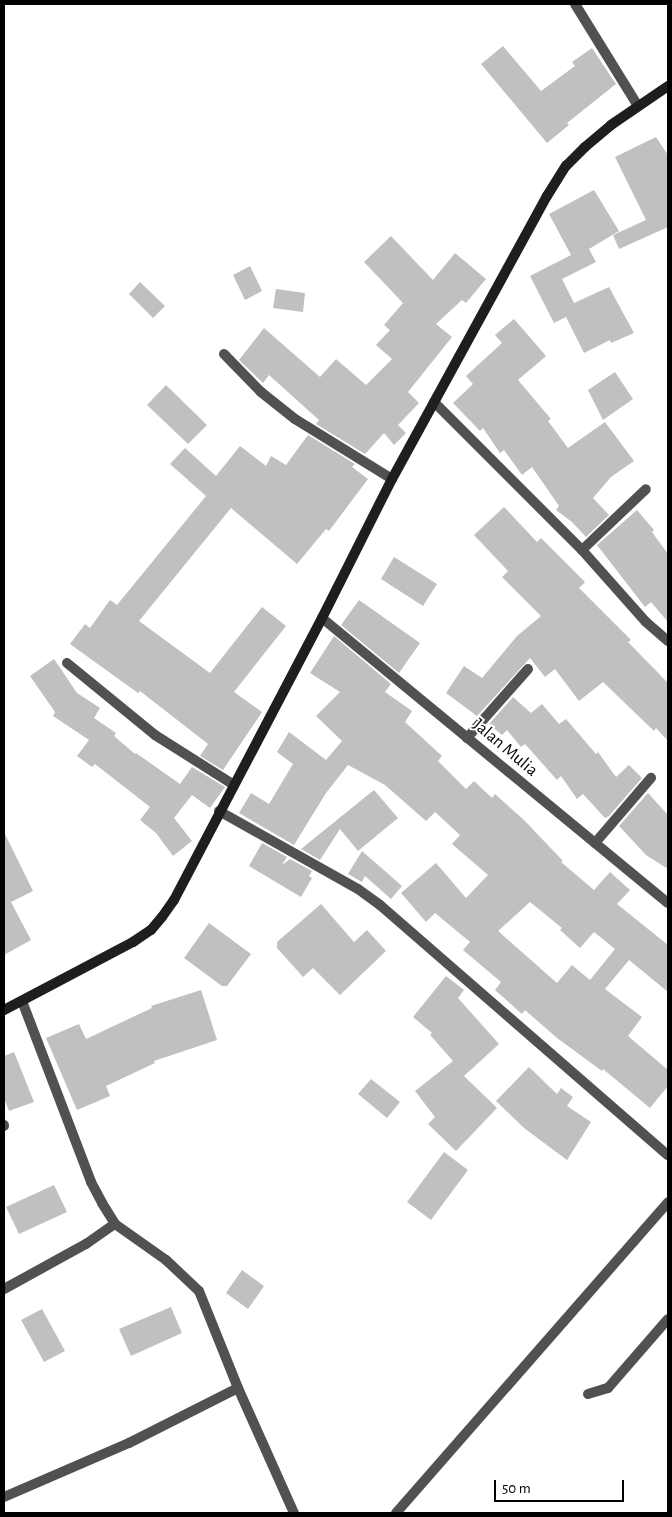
<!DOCTYPE html>
<html>
<head>
<meta charset="utf-8">
<style>
	body { margin:0 }
	#map { position:relative; width:672px; height:1517px; overflow:hidden; background:#fff; font-family:"Alegreya Sans",sans-serif }
	div>[style] { position:absolute }
	[style*='--x'] { left:calc(var(--x)*1px); top:calc(var(--y)*1px); width:calc(var(--w)*1px); rotate:calc(var(--a)*1deg) }
	.building>* { inset:0; background:#c0c0c0 }
	.minor>* { height:10px; margin:-5px; padding:0 5px; transform-origin:5px; border-radius:5px; background:#515151 }
	.secondary>* { height:10px; margin:-5px; padding:0 5px; transform-origin:5px; border-radius:5px; background:#1e1e1e }
	span { translate:-50% -50%; white-space:nowrap; text-align:center; line-height:1.15; -webkit-text-stroke:4px #fff; paint-order:stroke }
	.street-label { font-size:18px; color:#000 }
	.frame { position:absolute; inset:0; border:5px solid #000; pointer-events:none }
	.scale { position:absolute; left:494px; top:1480px; width:130px; height:22px; box-sizing:border-box; border:2px solid #000; border-top:0; padding-left:6px; font-size:15px; line-height:18px; white-space:nowrap; color:#000; -webkit-text-stroke:4px #fff; paint-order:stroke }
</style>
</head>
<body>
<div id="map">
	<div class="building">
		<div style="clip-path:polygon(503px 46px,541px 91px,575px 66px,572px 62px,592px 48px,616px 84px,567px 123px,569px 125px,547px 143px,481px 64px)"></div>
		<div style="clip-path:polygon(656px 137px,668px 155px,668px 227px,619px 249px,613px 235px,646px 220px,615px 157px)"></div>
		<div style="clip-path:polygon(594px 190px,619px 231px,589px 249px,596px 262px,562px 279px,574px 303px,609px 287px,634px 333px,611px 343px,610px 340px,584px 353px,566px 317px,554px 323px,530px 276px,571px 255px,549px 214px)"></div>
		<div style="clip-path:polygon(391px 236px,433px 280px,455px 253px,486px 279px,466px 303px,462px 300px,436px 324px,452px 337px,408px 392px,419px 403px,398px 425px,406px 433px,394px 445px,384px 433px,365px 454px,316px 424px,319px 420px,269px 375px,263px 383px,239px 360px,264px 328px,320px 377px,336px 359px,366px 385px,392px 359px,376px 345px,390px 330px,384px 325px,403px 303px,364px 262px)"></div>
		<div style="clip-path:polygon(250px 266px,262px 291px,245px 300px,233px 275px)"></div>
		<div style="clip-path:polygon(140px 282px,165px 306px,153px 318px,129px 294px)"></div>
		<div style="clip-path:polygon(276px 289px,305px 293px,303px 312px,273px 308px)"></div>
		<div style="clip-path:polygon(514px 319px,546px 356px,518px 380px,551px 419px,548px 421px,568px 448px,605px 422px,634px 461px,611px 477px,593px 498px,609px 515px,586px 537px,572px 522px,556px 510px,559px 506px,532px 467px,522px 475px,504px 450px,500px 453px,483px 428px,480px 431px,453px 403px,473px 384px,466px 376px,502px 343px,495px 335px)"></div>
		<div style="clip-path:polygon(615px 372px,633px 399px,603px 420px,588px 390px)"></div>
		<div style="clip-path:polygon(166px 385px,207px 425px,188px 444px,147px 405px)"></div>
		<div style="clip-path:polygon(308px 435px,355px 464px,352px 467px,368px 479px,329px 531px,326px 529px,297px 564px,231px 508px,139px 621px,210px 673px,262px 607px,286px 626px,234px 692px,262px 712px,223px 770px,200px 756px,208px 744px,140px 691px,138px 693px,70px 644px,85px 624px,90px 628px,110px 600px,117px 605px,206px 496px,170px 464px,185px 448px,216px 476px,240px 446px,266px 466px,271px 456px,286px 465px)"></div>
		<div style="clip-path:polygon(504px 507px,537px 542px,541px 538px,585px 582px,579px 588px,631px 640px,628px 642px,668px 683px,668px 741px,656px 728px,654px 731px,603px 682px,579px 701px,555px 669px,545px 677px,530px 658px,477px 716px,446px 693px,464px 666px,482px 678px,517px 636px,541px 616px,502px 577px,508px 571px,474px 535px)"></div>
		<div style="clip-path:polygon(637px 510px,654px 530px,652px 532px,668px 554px,668px 622px,651px 602px,645px 607px,597px 545px)"></div>
		<div style="clip-path:polygon(394px 557px,437px 584px,423px 606px,381px 579px)"></div>
		<div style="clip-path:polygon(359px 600px,420px 643px,399px 673px,341px 625px)"></div>
		<div style="clip-path:polygon(evenodd,334px 636px,391px 684px,385px 692px,412px 711px,405px 722px,442px 756px,438px 761px,466px 789px,474px 781px,492px 798px,495px 794px,524px 820px,563px 861px,561px 862px,594px 890px,610px 872px,630px 890px,617px 904px,668px 945px,668px 992px,629px 960px,605px 989px,642px 1017px,628px 1036px,668px 1070px,668px 1086px,650px 1108px,603px 1069px,602px 1071px,557px 1038px,525px 1010px,522px 1014px,495px 990px,501px 982px,463px 950px,470px 942px,435px 913px,426px 922px,401px 893px,436px 863px,466px 898px,488px 875px,452px 844px,460px 835px,435px 812px,426px 821px,385px 785px,348px 765px,326px 793px,294px 845px,239px 813px,251px 793px,269px 804px,293px 764px,277px 752px,289px 732px,326px 760px,342px 741px,316px 716px,340px 692px,310px 673px,334px 636px,530px 902px,562px 928px,560px 930px,580px 948px,594px 932px,615px 949px,590px 980px,572px 965px,557px 983px,498px 931px,530px 902px)"></div>
		<div style="clip-path:polygon(54px 659px,77px 693px,100px 708px,94px 718px,116px 733px,114px 736px,135px 754px,136px 753px,180px 784px,192px 767px,225px 787px,210px 808px,192px 795px,174px 818px,192px 841px,173px 856px,156px 833px,140px 820px,150px 807px,95px 764px,92px 767px,77px 756px,89px 740px,53px 716px,55px 712px,30px 676px)"></div>
		<div style="clip-path:polygon(513px 697px,531px 713px,542px 704px,559px 724px,566px 719px,596px 754px,598px 752px,616px 777px,629px 765px,642px 778px,609px 816px,605px 818px,583px 794px,577px 799px,561px 776px,557px 780px,525px 744px,521px 747px,507px 730px,502px 735px,489px 724px)"></div>
		<div style="clip-path:polygon(374px 790px,398px 818px,358px 851px,340px 829px,320px 860px,301px 849px)"></div>
		<div style="clip-path:polygon(648px 793px,668px 815px,668px 869px,646px 855px,619px 826px)"></div>
		<div style="clip-path:polygon(4px 832px,33px 891px,11px 902px,31px 940px,4px 955px)"></div>
		<div style="clip-path:polygon(262px 843px,287px 857px,282px 865px,290px 859px,312px 871px,309px 876px,312px 878px,301px 897px,249px 866px)"></div>
		<div style="clip-path:polygon(362px 851px,402px 886px,391px 899px,365px 876px,362px 882px,348px 874px)"></div>
		<div style="clip-path:polygon(321px 904px,354px 942px,367px 930px,386px 951px,340px 995px,313px 968px,303px 977px,277px 948px,277px 942px)"></div>
		<div style="clip-path:polygon(209px 923px,251px 954px,227px 986px,222px 986px,184px 958px)"></div>
		<div style="clip-path:polygon(446px 976px,464px 990px,458px 998px,499px 1044px,464px 1076px,497px 1108px,456px 1151px,428px 1124px,435px 1117px,415px 1091px,453px 1061px,430px 1035px,432px 1033px,413px 1017px)"></div>
		<div style="clip-path:polygon(201px 990px,217px 1040px,154px 1061px,155px 1063px,106px 1086px,110px 1096px,77px 1110px,46px 1038px,79px 1024px,86px 1039px,152px 1008px,151px 1006px)"></div>
		<div style="clip-path:polygon(14px 1052px,34px 1102px,9px 1111px,4px 1098px,4px 1056px)"></div>
		<div style="clip-path:polygon(529px 1067px,557px 1094px,561px 1088px,573px 1097px,567px 1106px,591px 1122px,567px 1160px,524px 1128px,496px 1101px)"></div>
		<div style="clip-path:polygon(371px 1079px,400px 1102px,387px 1118px,358px 1094px)"></div>
		<div style="clip-path:polygon(444px 1152px,468px 1170px,431px 1220px,407px 1202px)"></div>
		<div style="clip-path:polygon(54px 1185px,67px 1212px,19px 1234px,6px 1207px)"></div>
		<div style="clip-path:polygon(242px 1270px,264px 1286px,248px 1309px,226px 1293px)"></div>
		<div style="clip-path:polygon(171px 1307px,182px 1333px,131px 1356px,119px 1329px)"></div>
		<div style="clip-path:polygon(42px 1309px,65px 1351px,44px 1362px,21px 1320px)"></div>
	</div>
	<div class="minor">
		<div style="--x:575;--y:4;--w:120;--a:58.3"></div>
		<div style="--x:224;--y:354;--w:53;--a:45.8"></div>
		<div style="--x:261;--y:392;--w:43;--a:38.5"></div>
		<div style="--x:295;--y:419;--w:114;--a:31.7"></div>
		<div style="--x:434;--y:402;--w:209;--a:45"></div>
		<div style="--x:582;--y:550;--w:96;--a:48.4"></div>
		<div style="--x:646;--y:622;--w:29;--a:41"></div>
		<div style="--x:582;--y:550;--w:88;--a:-43.6"></div>
		<div style="--x:322;--y:618;--w:448;--a:39.5"></div>
		<div style="--x:67;--y:663;--w:114;--a:39.3"></div>
		<div style="--x:155;--y:735;--w:93;--a:32.3"></div>
		<div style="--x:467;--y:738;--w:92;--a:-48.5"></div>
		<div style="--x:219;--y:811;--w:159;--a:29.3"></div>
		<div style="--x:358;--y:889;--w:27;--a:36"></div>
		<div style="--x:380;--y:905;--w:381;--a:41"></div>
		<div style="--x:595;--y:843;--w:86;--a:-49.3"></div>
		<div style="--x:22;--y:1001;--w:194;--a:69.1"></div>
		<div style="--x:91;--y:1182;--w:24;--a:62"></div>
		<div style="--x:102;--y:1203;--w:25;--a:58"></div>
		<div style="--x:115;--y:1224;--w:62;--a:35.2"></div>
		<div style="--x:166;--y:1260;--w:45;--a:43.2"></div>
		<div style="--x:199;--y:1291;--w:105;--a:68.1"></div>
		<div style="--x:238;--y:1388;--w:137;--a:65.9"></div>
		<div style="--x:4;--y:1125;--w:1;--a:90"></div>
		<div style="--x:4;--y:1289;--w:94;--a:-28.8"></div>
		<div style="--x:86;--y:1244;--w:35;--a:-35"></div>
		<div style="--x:588;--y:1394;--w:21;--a:-17"></div>
		<div style="--x:608;--y:1388;--w:91;--a:-49"></div>
		<div style="--x:4;--y:1497;--w:136;--a:-23.4"></div>
		<div style="--x:129;--y:1443;--w:122;--a:-26.8"></div>
		<div style="--x:396;--y:1513;--w:413;--a:-48.8"></div>
	</div>
	<div class="secondary">
		<div style="--x:4;--y:1010;--w:146;--a:-27.8"></div>
		<div style="--x:133;--y:942;--w:22;--a:-34"></div>
		<div style="--x:151;--y:930;--w:17;--a:-50"></div>
		<div style="--x:162;--y:917;--w:21;--a:-55"></div>
		<div style="--x:174;--y:900;--w:318;--a:-62.3"></div>
		<div style="--x:322;--y:618;--w:156;--a:-63.3"></div>
		<div style="--x:392;--y:479;--w:323;--a:-61.3"></div>
		<div style="--x:547;--y:196;--w:36;--a:-58"></div>
		<div style="--x:566;--y:166;--w:27;--a:-45"></div>
		<div style="--x:585;--y:147;--w:34;--a:-40"></div>
		<div style="--x:611;--y:125;--w:69;--a:-34.4"></div>
	</div>
	<div class="street-label">
		<span style="left:505px;top:748px;rotate:40deg">Jalan Mulia</span>
	</div>
	<div class="frame"></div>
	<div class="scale">50 m</div>
</div>
</body>
</html>
